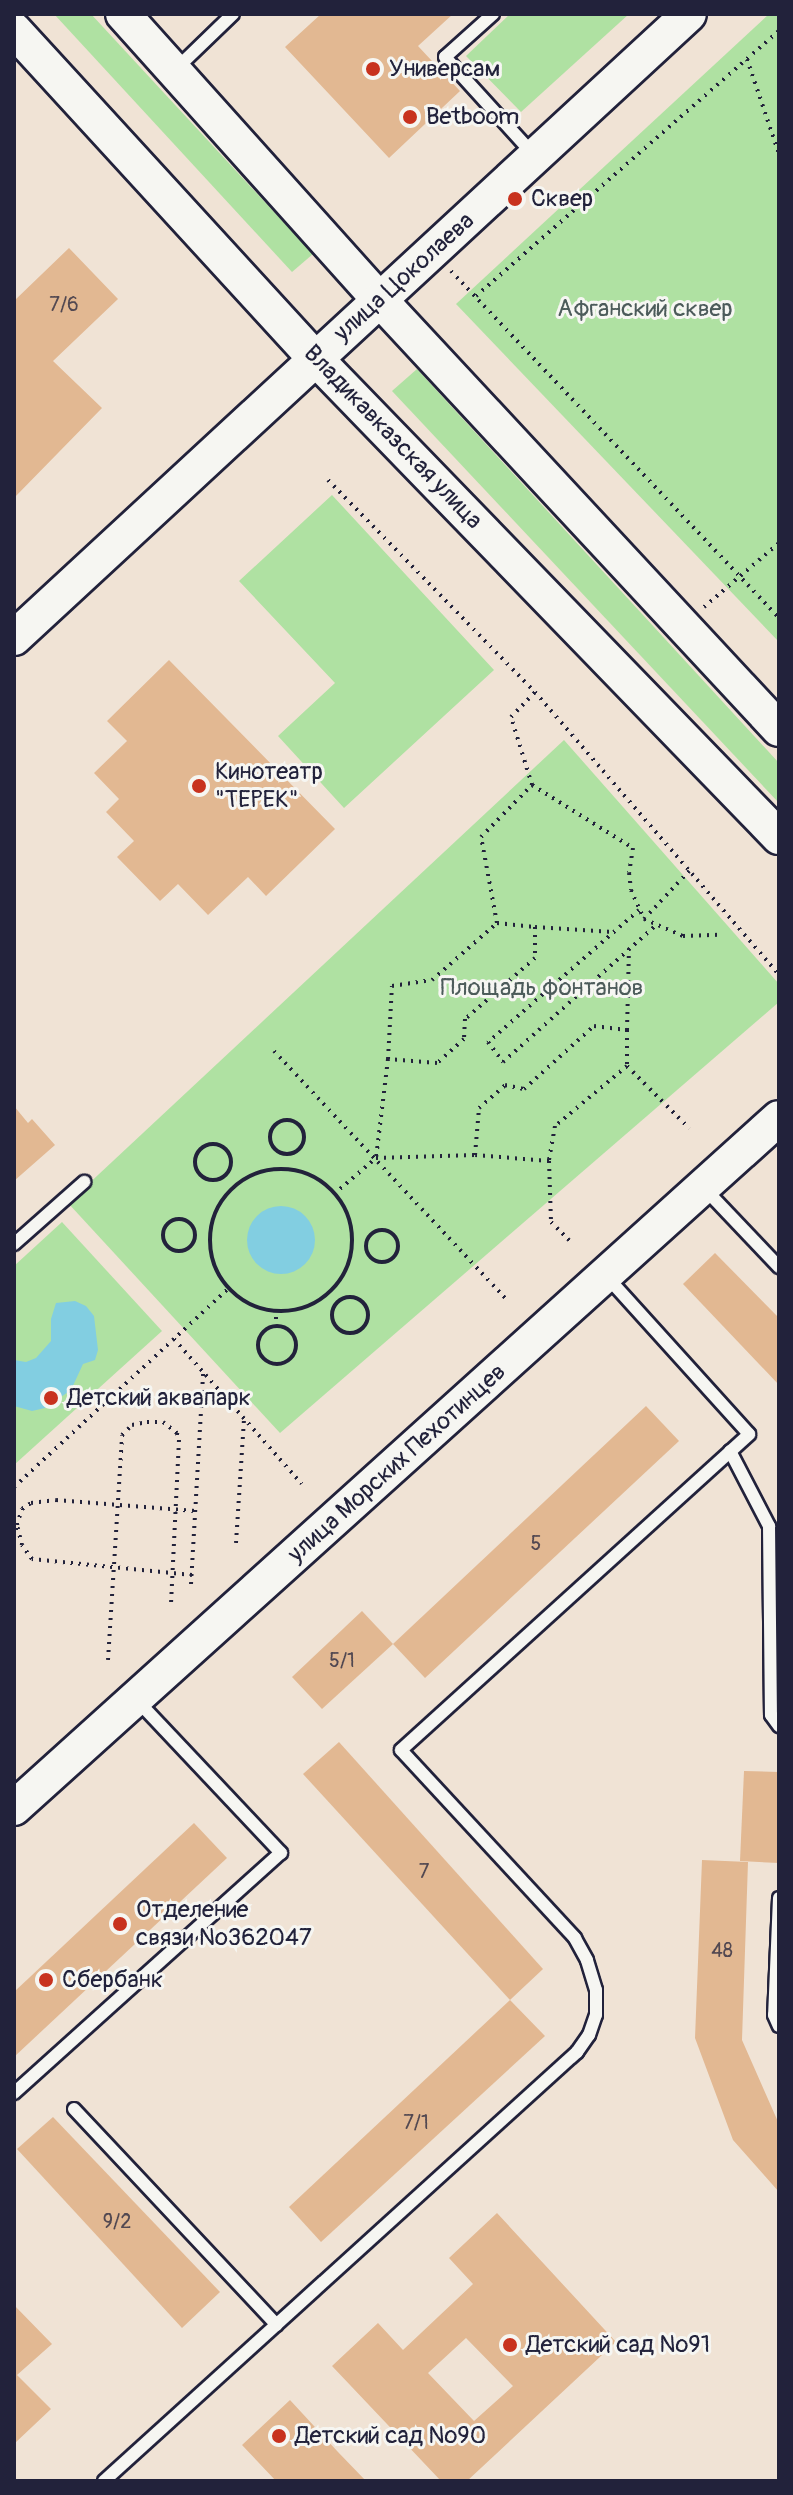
<!DOCTYPE html>
<html>
<head>
<meta charset="utf-8">
<style>
	body { margin:0 }
	#map { position:relative; width:793px; height:2495px; overflow:hidden; background:#f0e3d5; font-family:Pangolin,sans-serif }
	div>[style] { position:absolute }
	[style*='--x'] { left:calc(var(--x)*1px); top:calc(var(--y)*1px); width:calc(var(--w)*1px); rotate:calc(var(--a)*1deg) }
	.green>* { inset:0; background:#afe1a2 }
	.water>* { inset:0; background:#82cee1 }
	.round { border-radius:50% }
	.building>* { inset:0; background:#e2b892 }
	.path>* { height:4px; margin-top:-2px; transform-origin:0; background:repeating-linear-gradient(90deg,#22223b 0 2px,transparent 0 8px) }
	.path>.ring { margin:-2px; padding:0; box-sizing:content-box; background:none; border:4px solid #22223b; border-radius:50% }
	.roads { filter:drop-shadow(2px 0 #22223b) drop-shadow(-2px 0 #22223b) drop-shadow(0 2px #22223b) drop-shadow(0 -2px #22223b) }
	.lane>* { height:12px; margin:-6px; padding:0 6px; transform-origin:6px; border-radius:6px; background:#f6f6f2 }
	.secondary>* { height:34px; margin:-17px; padding:0 17px; transform-origin:17px; border-radius:17px; background:#f6f6f2 }
	.dots>* { width:22px; height:22px; translate:-50% -50%; box-sizing:border-box; border:4px solid #f6f6f2; border-radius:50% }
	span { translate:-50% -50%; white-space:nowrap; text-align:center; line-height:1.15; -webkit-text-stroke:6px #f6f6f2; paint-order:stroke }
	.number-label { font-size:20px; color:#524851 }
	.number-label span { -webkit-text-stroke-width:0 }
	.poi-label { font-size:24px; color:#22223b }
	.left { translate:0 -50%; text-align:left }
	.street-label { font-size:24px; color:#22223b }
	.park-label { font-size:24px; color:#4c5b5a }
	.frame { position:absolute; inset:0; border:16px solid #22223b; pointer-events:none }
</style>
</head>
<body>
<div id="map">
	<div class="green">
		<div style="clip-path:polygon(54px 14px,91px 14px,313px 254px,292px 272px)"></div>
		<div style="clip-path:polygon(510px 14px,629px 14px,521px 112px,466px 56px)"></div>
		<div style="clip-path:polygon(769px 14px,779px 14px,779px 642px,456px 304px)"></div>
		<div style="clip-path:polygon(417px 369px,779px 763px,779px 803px,392px 391px)"></div>
		<div style="clip-path:polygon(332px 495px,494px 670px,344px 808px,278px 736px,335px 683px,239px 581px)"></div>
		<div style="clip-path:polygon(564px 740px,779px 984px,779px 1002px,280px 1433px,68px 1203px)"></div>
		<div style="clip-path:polygon(62px 1222px,162px 1331px,14px 1465px,14px 1266px)"></div>
	</div>
	<div class="water">
		<div class="round" style="left:247px;top:1206px;width:68px;height:68px"></div>
		<div style="clip-path:polygon(75px 1301px,86px 1306px,94px 1316px,98px 1350px,95px 1360px,83px 1364px,71px 1390px,45px 1408px,32px 1411px,14px 1406px,14px 1360px,26px 1362px,36px 1358px,51px 1341px,51px 1319px,56px 1303px)"></div>
	</div>
	<div class="building">
		<div style="clip-path:polygon(321px 14px,453px 14px,418px 46px,460px 91px,389px 158px,285px 47px)"></div>
		<div style="clip-path:polygon(69px 248px,118px 299px,53px 361px,102px 408px,14px 498px,14px 301px)"></div>
		<div style="clip-path:polygon(169px 660px,335px 829px,266px 896px,248px 877px,208px 915px,178px 884px,160px 901px,117px 857px,134px 841px,106px 812px,119px 799px,94px 773px,127px 741px,107px 721px)"></div>
		<div style="clip-path:polygon(14px 1106px,28px 1123px,32px 1119px,55px 1145px,14px 1181px)"></div>
		<div style="clip-path:polygon(715px 1253px,779px 1318px,779px 1385px,683px 1284px)"></div>
		<div style="clip-path:polygon(646px 1406px,679px 1441px,425px 1678px,393px 1644px)"></div>
		<div style="clip-path:polygon(362px 1611px,393px 1644px,322px 1709px,292px 1677px)"></div>
		<div style="clip-path:polygon(339px 1742px,543px 1969px,510px 2000px,303px 1774px)"></div>
		<div style="clip-path:polygon(744px 1771px,779px 1772px,779px 1863px,740px 1861px)"></div>
		<div style="clip-path:polygon(194px 1823px,227px 1858px,14px 2057px,14px 1992px)"></div>
		<div style="clip-path:polygon(702px 1860px,748px 1862px,742px 2040px,779px 2124px,779px 2192px,733px 2140px,695px 2038px)"></div>
		<div style="clip-path:polygon(510px 2000px,545px 2036px,321px 2242px,289px 2207px)"></div>
		<div style="clip-path:polygon(53px 2117px,220px 2292px,182px 2328px,17px 2149px)"></div>
		<div style="clip-path:polygon(evenodd,497px 2213px,616px 2342px,467px 2481px,441px 2481px,332px 2366px,378px 2323px,403px 2350px,473px 2284px,449px 2258px,497px 2213px,466px 2338px,513px 2386px,474px 2421px,428px 2373px,466px 2338px)"></div>
		<div style="clip-path:polygon(14px 2305px,52px 2344px,17px 2375px,51px 2409px,14px 2444px)"></div>
		<div style="clip-path:polygon(290px 2400px,338px 2452px,366px 2481px,276px 2481px,242px 2445px)"></div>
	</div>
	<div class="path">
		<div style="--x:747;--y:59;--w:100;--a:71.4"></div>
		<div style="--x:451;--y:271;--w:477;--a:46.6"></div>
		<div style="--x:476;--y:296;--w:403;--a:-41.2"></div>
		<div style="--x:328;--y:480;--w:296;--a:45.7"></div>
		<div style="--x:535;--y:692;--w:374;--a:49.2"></div>
		<div style="--x:704;--y:607;--w:99;--a:-40.5"></div>
		<div style="--x:532;--y:785;--w:119;--a:32"></div>
		<div style="--x:633;--y:848;--w:25;--a:99"></div>
		<div style="--x:629;--y:873;--w:17;--a:83"></div>
		<div style="--x:631;--y:890;--w:32;--a:66"></div>
		<div style="--x:644;--y:919;--w:43;--a:23.6"></div>
		<div style="--x:683;--y:936;--w:36;--a:-2"></div>
		<div style="--x:639;--y:910;--w:201;--a:138.8"></div>
		<div style="--x:488;--y:1042;--w:25;--a:53"></div>
		<div style="--x:503;--y:1062;--w:204;--a:-41.8"></div>
		<div style="--x:644;--y:919;--w:66;--a:-46.8"></div>
		<div style="--x:497;--y:923;--w:38;--a:6"></div>
		<div style="--x:535;--y:927;--w:31;--a:90"></div>
		<div style="--x:535;--y:958;--w:93;--a:138.9"></div>
		<div style="--x:465;--y:1019;--w:20;--a:93"></div>
		<div style="--x:464;--y:1039;--w:36;--a:138"></div>
		<div style="--x:437;--y:1063;--w:49;--a:-175.3"></div>
		<div style="--x:388;--y:1059;--w:73;--a:-86.9"></div>
		<div style="--x:392;--y:986;--w:40;--a:-8.5"></div>
		<div style="--x:432;--y:980;--w:86;--a:-41.2"></div>
		<div style="--x:497;--y:923;--w:87;--a:-100.5"></div>
		<div style="--x:481;--y:837;--w:73;--a:-45.6"></div>
		<div style="--x:532;--y:785;--w:71;--a:-107.2"></div>
		<div style="--x:511;--y:717;--w:35;--a:-46"></div>
		<div style="--x:535;--y:927;--w:78;--a:3.7"></div>
		<div style="--x:627;--y:1030;--w:81;--a:-88.6"></div>
		<div style="--x:274;--y:1051;--w:340;--a:46.9"></div>
		<div style="--x:388;--y:1059;--w:100;--a:96.9"></div>
		<div style="--x:376;--y:1158;--w:99;--a:-1.7"></div>
		<div style="--x:627;--y:1066;--w:88;--a:45"></div>
		<div class="ring" style="left:270px;top:1120px;width:30px;height:30px"></div>
		<div class="ring" style="left:195px;top:1144px;width:32px;height:32px"></div>
		<div style="--x:549;--y:1161;--w:74;--a:-175.4"></div>
		<div style="--x:475;--y:1155;--w:47;--a:-85.1"></div>
		<div style="--x:479;--y:1108;--w:35;--a:-41"></div>
		<div style="--x:505;--y:1085;--w:19;--a:12"></div>
		<div style="--x:524;--y:1089;--w:94;--a:-42"></div>
		<div style="--x:594;--y:1026;--w:33;--a:7"></div>
		<div style="--x:627;--y:1030;--w:36;--a:90"></div>
		<div style="--x:627;--y:1066;--w:94;--a:140.2"></div>
		<div style="--x:555;--y:1126;--w:36;--a:100"></div>
		<div style="--x:549;--y:1161;--w:61;--a:88.1"></div>
		<div style="--x:551;--y:1222;--w:28;--a:45"></div>
		<div class="ring" style="left:210px;top:1169px;width:138px;height:138px"></div>
		<div style="--x:334;--y:1194;--w:55;--a:-40.6"></div>
		<div class="ring" style="left:163px;top:1219px;width:28px;height:28px"></div>
		<div class="ring" style="left:366px;top:1230px;width:28px;height:28px"></div>
		<div class="ring" style="left:332px;top:1297px;width:32px;height:32px"></div>
		<div class="ring" style="left:258px;top:1326px;width:34px;height:34px"></div>
		<div style="--x:276;--y:1327;--w:16;--a:-90"></div>
		<div style="--x:174;--y:1339;--w:193;--a:48.6"></div>
		<div style="--x:14;--y:1487;--w:292;--a:-42.8"></div>
		<div style="--x:236;--y:1543;--w:125;--a:-86.3"></div>
		<div style="--x:192;--y:1575;--w:161;--a:-174.3"></div>
		<div style="--x:32;--y:1559;--w:17;--a:-126"></div>
		<div style="--x:22;--y:1545;--w:21;--a:-104"></div>
		<div style="--x:17;--y:1525;--w:17;--a:-73"></div>
		<div style="--x:22;--y:1509;--w:11;--a:-34"></div>
		<div style="--x:31;--y:1503;--w:25;--a:-7"></div>
		<div style="--x:56;--y:1500;--w:140;--a:4.5"></div>
		<div style="--x:191;--y:1584;--w:211;--a:-86.7"></div>
		<div style="--x:108;--y:1660;--w:225;--a:-86.4"></div>
		<div style="--x:122;--y:1435;--w:14;--a:-45"></div>
		<div style="--x:132;--y:1425;--w:15;--a:-11"></div>
		<div style="--x:147;--y:1422;--w:16;--a:0"></div>
		<div style="--x:163;--y:1422;--w:18;--a:38"></div>
		<div style="--x:177;--y:1433;--w:7;--a:74"></div>
		<div style="--x:179;--y:1440;--w:163;--a:92.8"></div>
	</div>
	<div class="roads">
		<div class="lane">
			<div style="--x:493;--y:14;--w:64;--a:138.1"></div>
			<div style="--x:445;--y:57;--w:132;--a:47.8"></div>
			<div style="--x:176;--y:69;--w:79;--a:-44"></div>
			<div style="--x:704;--y:1188;--w:109;--a:46.5"></div>
			<div style="--x:14;--y:1244;--w:94;--a:-41.5"></div>
			<div style="--x:730;--y:1451;--w:85;--a:62.5"></div>
			<div style="--x:769;--y:1526;--w:189;--a:89.4"></div>
			<div style="--x:771;--y:1715;--w:14;--a:54"></div>
			<div style="--x:779;--y:1898;--w:117;--a:92.4"></div>
			<div style="--x:774;--y:2015;--w:12;--a:66"></div>
			<div style="--x:14;--y:2093;--w:359;--a:-42"></div>
			<div style="--x:281;--y:1853;--w:209;--a:-133.3"></div>
			<div style="--x:74;--y:2109;--w:296;--a:46.8"></div>
			<div style="--x:104;--y:2481;--w:639;--a:-42.21"></div>
			<div style="--x:577;--y:2052;--w:21;--a:-55"></div>
			<div style="--x:589;--y:2035;--w:21;--a:-71"></div>
			<div style="--x:596;--y:2015;--w:25;--a:-90"></div>
			<div style="--x:596;--y:1990;--w:31;--a:-107"></div>
			<div style="--x:587;--y:1960;--w:25;--a:-119"></div>
			<div style="--x:575;--y:1938;--w:256;--a:-132.8"></div>
			<div style="--x:401;--y:1750;--w:470;--a:-42.2"></div>
			<div style="--x:749;--y:1434;--w:213;--a:-132.1"></div>
		</div>
		<div class="secondary">
			<div style="--x:123;--y:14;--w:385;--a:48.1"></div>
			<div style="--x:380;--y:300;--w:586;--a:47.08"></div>
			<div style="--x:14;--y:30;--w:445;--a:47.5"></div>
			<div style="--x:315;--y:358;--w:667;--a:45.91"></div>
			<div style="--x:14;--y:638;--w:919;--a:-42.75"></div>
			<div style="--x:14;--y:1808;--w:1030;--a:-42.05"></div>
		</div>
	</div>
	<div class="dots">
		<div style="left:373px;top:69px;background:#c8321e"></div>
		<div style="left:410px;top:117px;background:#c8321e"></div>
		<div style="left:515px;top:199px;background:#c8321e"></div>
		<div style="left:199px;top:786px;background:#c8321e"></div>
		<div style="left:51px;top:1398px;background:#c8321e"></div>
		<div style="left:120px;top:1924px;background:#c8321e"></div>
		<div style="left:46px;top:1980px;background:#c8321e"></div>
		<div style="left:510px;top:2345px;background:#c8321e"></div>
		<div style="left:279px;top:2436px;background:#c8321e"></div>
	</div>
	<div class="number-label">
		<span style="left:64px;top:304px">7/6</span>
		<span style="left:536px;top:1543px">5</span>
		<span style="left:342px;top:1660px">5/1</span>
		<span style="left:424px;top:1871px">7</span>
		<span style="left:722px;top:1950px">48</span>
		<span style="left:416px;top:2122px">7/1</span>
		<span style="left:117px;top:2221px">9/2</span>
	</div>
	<div class="poi-label">
		<span class="left" style="left:389px;top:69px">Универсам</span>
		<span class="left" style="left:426px;top:117px">Betboom</span>
		<span class="left" style="left:531px;top:199px">Сквер</span>
		<span class="left" style="left:215px;top:786px">Кинотеатр<br>"ТЕРЕК"</span>
		<span class="left" style="left:67px;top:1398px">Детский аквапарк</span>
		<span class="left" style="left:136px;top:1924px">Отделение<br>связи №362047</span>
		<span class="left" style="left:62px;top:1980px">Сбербанк</span>
		<span class="left" style="left:526px;top:2345px">Детский сад №91</span>
		<span class="left" style="left:295px;top:2436px">Детский сад №90</span>
	</div>
	<div class="street-label">
		<span style="left:404px;top:277px;rotate:-42deg">улица Цоколаева</span>
		<span style="left:393px;top:437px;rotate:46deg">Владикавказская улица</span>
		<span style="left:397px;top:1463px;rotate:-42deg">улица Морских Пехотинцев</span>
	</div>
	<div class="park-label">
		<span style="left:645px;top:309px">Афганский сквер</span>
		<span style="left:542px;top:988px">Площадь фонтанов</span>
	</div>
	<div class="frame"></div>
</div>
</body>
</html>
